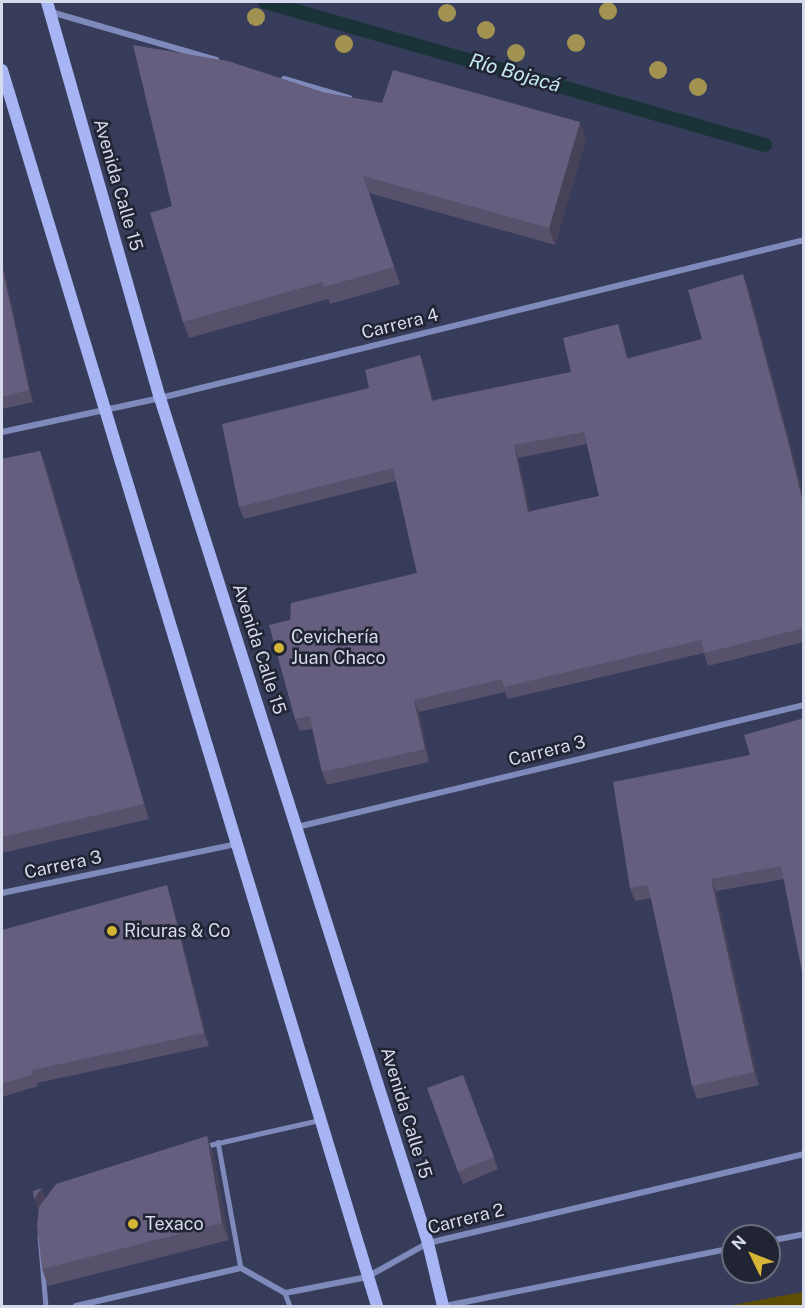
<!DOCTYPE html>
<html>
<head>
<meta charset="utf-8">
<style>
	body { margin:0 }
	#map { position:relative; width:805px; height:1308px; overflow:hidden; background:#363c5a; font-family:"Public Sans",sans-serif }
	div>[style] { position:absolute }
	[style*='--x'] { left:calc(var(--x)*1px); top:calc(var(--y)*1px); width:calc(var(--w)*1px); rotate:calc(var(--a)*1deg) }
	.green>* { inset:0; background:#5e4e04 }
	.stream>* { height:14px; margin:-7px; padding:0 7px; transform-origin:7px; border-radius:7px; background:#193339 }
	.service>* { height:4.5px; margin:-2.25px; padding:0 2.25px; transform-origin:2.25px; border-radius:2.25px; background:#7f8abb }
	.minor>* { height:6px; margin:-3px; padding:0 3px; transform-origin:3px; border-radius:3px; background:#7f8abb }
	.secondary>* { height:12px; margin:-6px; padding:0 6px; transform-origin:6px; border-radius:6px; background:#a7b5f4 }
	.trees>* { width:18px; height:18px; margin:-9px; border-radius:50%; background:#a29251 }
	.wall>* { inset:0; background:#57516c }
	.shaded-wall>* { inset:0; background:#474258 }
	.building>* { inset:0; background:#655e7e }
	.dots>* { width:16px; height:16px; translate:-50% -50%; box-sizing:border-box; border:3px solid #212432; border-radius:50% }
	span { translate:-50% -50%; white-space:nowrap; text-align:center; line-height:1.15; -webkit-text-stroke:5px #212432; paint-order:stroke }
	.street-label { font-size:18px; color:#d5daec }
	.poi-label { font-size:18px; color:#d5daec }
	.left { translate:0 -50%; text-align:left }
	.water-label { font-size:20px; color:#c4e8f1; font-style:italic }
	.frame { position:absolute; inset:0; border:3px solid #d5daec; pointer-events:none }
	.north { position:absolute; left:721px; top:1224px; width:60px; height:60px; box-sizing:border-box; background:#212432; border:2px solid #696d7c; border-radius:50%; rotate:313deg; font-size:16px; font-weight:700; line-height:24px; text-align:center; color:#d5daec }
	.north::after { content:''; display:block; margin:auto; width:21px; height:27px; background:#d4b535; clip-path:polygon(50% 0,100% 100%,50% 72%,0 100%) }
</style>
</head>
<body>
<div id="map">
	<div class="green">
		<div style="clip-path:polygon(803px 1292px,803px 1306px,727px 1306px)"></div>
	</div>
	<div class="stream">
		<div style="--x:265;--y:2;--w:520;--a:15.96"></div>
	</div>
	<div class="service">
		<div style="--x:218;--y:1142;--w:128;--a:79.7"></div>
		<div style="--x:205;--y:1146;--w:117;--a:-12.8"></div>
		<div style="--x:40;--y:1235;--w:71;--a:85.2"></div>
		<div style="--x:285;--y:1293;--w:14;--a:69"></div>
	</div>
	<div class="minor">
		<div style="--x:51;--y:12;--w:172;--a:16.2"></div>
		<div style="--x:284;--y:79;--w:68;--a:16.3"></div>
		<div style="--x:2;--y:432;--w:162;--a:-12.1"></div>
		<div style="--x:160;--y:398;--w:663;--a:-13.78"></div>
		<div style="--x:297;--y:827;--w:521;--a:-13.53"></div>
		<div style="--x:2;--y:893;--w:239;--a:-11.8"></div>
		<div style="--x:769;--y:1241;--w:36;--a:-11"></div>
		<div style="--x:76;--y:1306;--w:169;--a:-13"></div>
		<div style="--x:241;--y:1268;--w:51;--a:29.6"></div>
		<div style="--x:285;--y:1293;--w:84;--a:-11"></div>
		<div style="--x:367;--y:1277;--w:70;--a:-29.1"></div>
		<div style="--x:428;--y:1243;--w:386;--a:-13.3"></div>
		<div style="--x:445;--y:1306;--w:294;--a:-11.4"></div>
	</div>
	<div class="secondary">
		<div style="--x:47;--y:2;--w:412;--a:74.1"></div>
		<div style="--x:160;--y:398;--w:886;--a:72.4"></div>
		<div style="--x:428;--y:1243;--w:65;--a:76.6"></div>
		<div style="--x:2;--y:70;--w:1292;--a:73.12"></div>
	</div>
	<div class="trees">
		<div style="left:608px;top:11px"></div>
		<div style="left:447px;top:13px"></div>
		<div style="left:256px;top:17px"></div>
		<div style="left:486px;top:30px"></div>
		<div style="left:576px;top:43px"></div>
		<div style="left:344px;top:44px"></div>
		<div style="left:516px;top:53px"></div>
		<div style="left:658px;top:70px"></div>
		<div style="left:698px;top:87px"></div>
	</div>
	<div class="wall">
		<div style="clip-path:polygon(326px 93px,382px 103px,580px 122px,586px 139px,555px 245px,369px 193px,400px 284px,330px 304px,328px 299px,189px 338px,183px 322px,172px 206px)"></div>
		<div style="clip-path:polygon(2px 260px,33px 402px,2px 409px)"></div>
		<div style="clip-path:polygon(evenodd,748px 287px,794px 458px,804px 500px,804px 642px,708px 666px,704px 653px,508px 699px,505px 692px,419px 712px,429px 762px,327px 785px,322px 772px,312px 729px,300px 731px,295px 719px,290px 620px,417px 573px,396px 481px,244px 519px,239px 507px,369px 388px,420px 355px,425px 368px,433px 400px,571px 372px,618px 324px,622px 336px,628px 358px,702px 339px,748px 287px,587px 444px,599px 496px,530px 511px,518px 458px,587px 444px)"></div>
		<div style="clip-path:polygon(40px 451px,46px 466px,149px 819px,2px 853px,2px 459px)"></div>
		<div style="clip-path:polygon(804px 718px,784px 879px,716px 891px,759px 1085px,697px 1099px,692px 1086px,651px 898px,635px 901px,630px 888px,750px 755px)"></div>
		<div style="clip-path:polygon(171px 898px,209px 1046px,37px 1083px,38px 1086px,2px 1097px,2px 930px)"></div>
		<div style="clip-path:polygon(463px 1075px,498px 1169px,463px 1184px,427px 1088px)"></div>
		<div style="clip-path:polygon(207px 1136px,213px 1153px,229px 1240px,48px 1286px,42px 1269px,42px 1188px,45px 1198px)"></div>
	</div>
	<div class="shaded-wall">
		<div style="clip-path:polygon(580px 122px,586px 139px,555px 245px,549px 228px)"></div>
		<div style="clip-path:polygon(2px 260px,33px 402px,29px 390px,2px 267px)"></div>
		<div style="clip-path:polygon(743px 274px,748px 287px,794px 458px,804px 500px,804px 507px)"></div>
		<div style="clip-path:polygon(618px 324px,622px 336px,631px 371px,627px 359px)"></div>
		<div style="clip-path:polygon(420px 355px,425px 368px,436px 413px,432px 401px)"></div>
		<div style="clip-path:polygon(514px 445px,518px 458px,533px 524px,528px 512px)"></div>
		<div style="clip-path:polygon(40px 451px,46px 466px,149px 819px,144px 804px)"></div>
		<div style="clip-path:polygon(414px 700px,419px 712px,429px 762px,425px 749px)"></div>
		<div style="clip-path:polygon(711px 879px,716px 891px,759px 1085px,754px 1072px)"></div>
		<div style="clip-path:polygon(167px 885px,171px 898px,209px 1046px,204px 1033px)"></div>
		<div style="clip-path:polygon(207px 1136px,213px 1153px,229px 1240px,222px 1223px)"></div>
		<div style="clip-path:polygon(42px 1188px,48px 1205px,40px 1216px,34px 1199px)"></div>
	</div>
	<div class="building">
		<div style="clip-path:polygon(133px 45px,228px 61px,326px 93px,382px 103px,393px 70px,580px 122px,549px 228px,363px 176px,394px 267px,324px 287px,322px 282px,183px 322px,150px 213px,172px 206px)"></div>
		<div style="clip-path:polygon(2px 267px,29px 390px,2px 397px)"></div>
		<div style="clip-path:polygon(evenodd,743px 274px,789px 445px,804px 507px,804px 628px,704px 653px,701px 640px,504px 687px,502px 679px,414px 700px,425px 749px,322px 772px,310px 716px,295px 719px,269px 625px,290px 620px,291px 603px,417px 573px,393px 468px,239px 507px,222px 424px,369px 388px,365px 370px,420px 355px,432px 401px,571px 372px,563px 338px,618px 324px,627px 359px,702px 339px,688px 290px,743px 274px,584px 432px,599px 496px,528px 512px,514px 445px,584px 432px)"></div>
		<div style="clip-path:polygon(40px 451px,144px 804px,2px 837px,2px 459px)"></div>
		<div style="clip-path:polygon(804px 718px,804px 982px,781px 866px,711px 879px,754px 1072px,692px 1086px,648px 885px,630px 888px,613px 782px,750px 755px,744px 735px)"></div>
		<div style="clip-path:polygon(167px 885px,204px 1033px,32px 1070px,33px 1074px,2px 1084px,2px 930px)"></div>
		<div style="clip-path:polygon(463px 1075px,494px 1157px,458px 1172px,427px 1088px)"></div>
		<div style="clip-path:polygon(207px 1136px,222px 1223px,42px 1269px,37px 1226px,39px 1207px,56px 1184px)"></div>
		<div style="clip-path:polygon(42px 1188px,34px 1199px,33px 1191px)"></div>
	</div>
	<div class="dots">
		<div style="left:279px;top:648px;background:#d4b535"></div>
		<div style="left:112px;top:931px;background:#d4b535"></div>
		<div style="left:133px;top:1224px;background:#d4b535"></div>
	</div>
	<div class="street-label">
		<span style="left:118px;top:185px;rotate:74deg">Avenida Calle 15</span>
		<span style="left:400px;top:324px;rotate:-14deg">Carrera 4</span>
		<span style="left:259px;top:649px;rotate:72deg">Avenida Calle 15</span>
		<span style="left:547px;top:751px;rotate:-14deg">Carrera 3</span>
		<span style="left:63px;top:865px;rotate:-12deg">Carrera 3</span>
		<span style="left:406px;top:1113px;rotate:73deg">Avenida Calle 15</span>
		<span style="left:466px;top:1219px;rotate:-14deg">Carrera 2</span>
	</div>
	<div class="poi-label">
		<span class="left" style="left:291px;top:648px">Cevichería<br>Juan Chaco</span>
		<span class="left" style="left:124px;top:931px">Ricuras &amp; Co</span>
		<span class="left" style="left:145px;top:1224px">Texaco</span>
	</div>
	<div class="water-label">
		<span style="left:515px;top:73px;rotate:16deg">Río Bojacá</span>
	</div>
	<div class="frame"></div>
	<div class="north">N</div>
</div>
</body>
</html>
